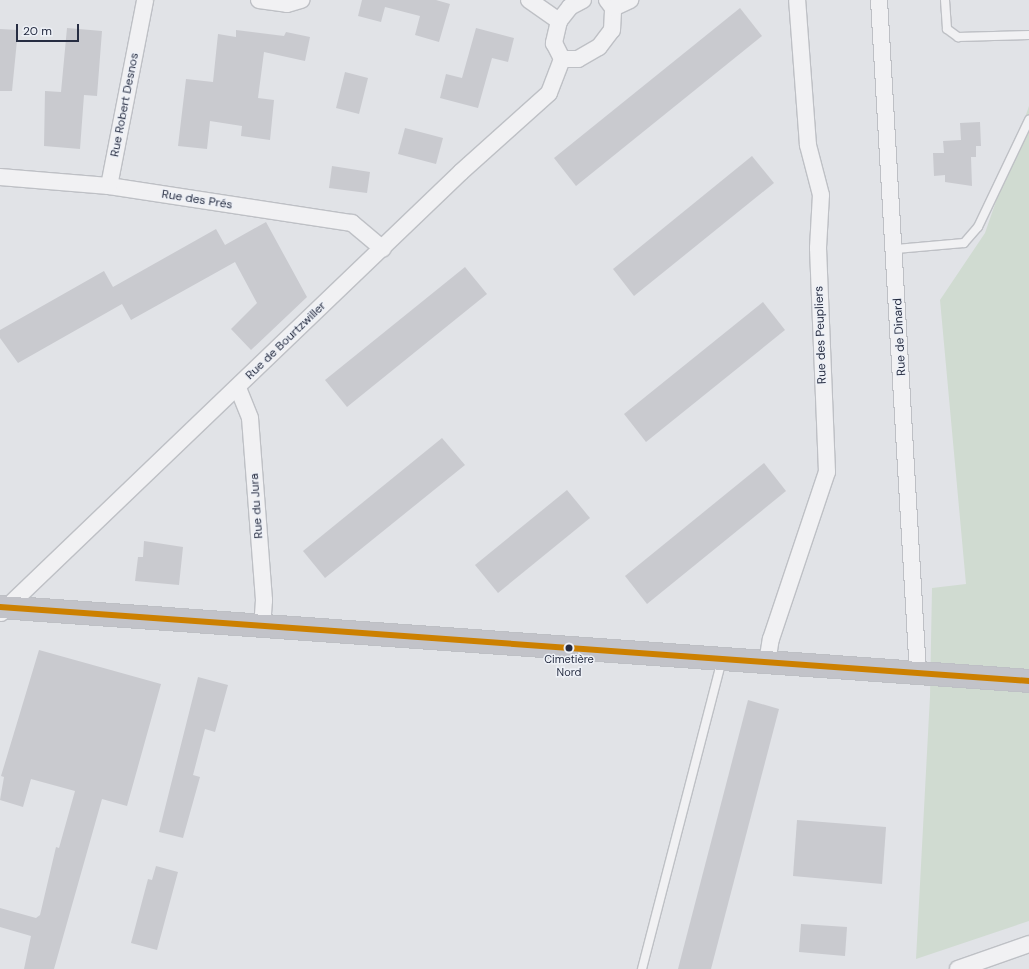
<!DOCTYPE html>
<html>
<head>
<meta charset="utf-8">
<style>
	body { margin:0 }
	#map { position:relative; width:1029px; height:969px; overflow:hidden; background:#e1e3e7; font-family:"DM Sans",sans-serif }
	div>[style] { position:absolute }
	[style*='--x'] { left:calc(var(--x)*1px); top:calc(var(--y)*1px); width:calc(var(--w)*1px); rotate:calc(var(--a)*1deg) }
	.green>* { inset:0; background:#d0dbd1 }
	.building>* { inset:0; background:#c9cacf }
	.roads { filter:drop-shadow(1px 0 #bec0c5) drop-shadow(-1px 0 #bec0c5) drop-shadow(0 1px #bec0c5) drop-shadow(0 -1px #bec0c5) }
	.lane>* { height:8px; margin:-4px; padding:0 4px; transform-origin:4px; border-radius:4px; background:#f1f1f3 }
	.street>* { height:16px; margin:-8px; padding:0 8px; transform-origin:8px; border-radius:8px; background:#f1f1f3 }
	.secondary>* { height:22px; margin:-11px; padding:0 11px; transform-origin:11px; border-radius:11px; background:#c2c3c9 }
	.bus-1>* { height:6px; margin:-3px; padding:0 3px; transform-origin:3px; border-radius:3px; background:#cc8000 }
	.dots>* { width:11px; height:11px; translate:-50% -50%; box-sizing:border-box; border:2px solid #eef1f7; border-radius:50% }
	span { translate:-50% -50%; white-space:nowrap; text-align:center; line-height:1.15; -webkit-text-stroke:3px #eef1f7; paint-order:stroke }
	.bus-label { font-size:11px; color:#262d42 }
	.street-label { font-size:12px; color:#262d42 }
	.scale { position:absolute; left:16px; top:24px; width:63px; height:18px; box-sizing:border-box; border:2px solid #262d42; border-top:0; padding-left:5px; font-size:12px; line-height:14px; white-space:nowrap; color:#262d42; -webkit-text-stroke:3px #eef1f7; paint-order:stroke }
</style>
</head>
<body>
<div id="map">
	<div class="green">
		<div style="clip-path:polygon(1029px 106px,1029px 921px,916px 959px,930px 696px,932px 588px,966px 584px,940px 300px,985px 233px)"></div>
	</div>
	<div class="building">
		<div style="clip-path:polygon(362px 0,436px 0,450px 4px,439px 42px,415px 35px,420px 16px,385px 7px,381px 22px,358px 16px)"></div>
		<div style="clip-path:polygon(740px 8px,762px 36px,576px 186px,554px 158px)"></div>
		<div style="clip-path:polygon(67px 28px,102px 31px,97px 96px,84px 95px,80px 149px,44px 146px,45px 91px,61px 92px)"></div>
		<div style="clip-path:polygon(476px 28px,514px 38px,508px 62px,492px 58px,478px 108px,440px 98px,446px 74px,462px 78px)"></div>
		<div style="clip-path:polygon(0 29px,18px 30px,12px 91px,0 91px)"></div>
		<div style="clip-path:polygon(236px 30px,284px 36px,286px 32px,310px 37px,305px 61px,264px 52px,258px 98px,274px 100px,270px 140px,241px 136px,242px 126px,210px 121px,207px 149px,178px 146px,186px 79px,213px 82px,218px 34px,236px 37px)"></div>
		<div style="clip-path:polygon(345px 72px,368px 78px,359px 114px,336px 108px)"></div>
		<div style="clip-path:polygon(980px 122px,981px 146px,976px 146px,976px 157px,971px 157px,972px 186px,945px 182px,945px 175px,934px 176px,933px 153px,944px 153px,943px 141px,961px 140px,960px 123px)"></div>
		<div style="clip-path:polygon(405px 128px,443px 138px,436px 164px,398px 154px)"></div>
		<div style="clip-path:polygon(752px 156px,774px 183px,634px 296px,613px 269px)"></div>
		<div style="clip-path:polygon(332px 166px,370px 172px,367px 193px,329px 188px)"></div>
		<div style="clip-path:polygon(266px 222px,307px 297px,251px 350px,231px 329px,257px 303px,235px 262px,131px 320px,122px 304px,18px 363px,0 338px,0 330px,104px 271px,113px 287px,216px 229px,225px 245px)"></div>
		<div style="clip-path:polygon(465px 267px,487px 294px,347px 407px,325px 380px)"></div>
		<div style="clip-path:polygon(763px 302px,785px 330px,646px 442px,624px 414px)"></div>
		<div style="clip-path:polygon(442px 438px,465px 465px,325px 578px,303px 551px)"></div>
		<div style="clip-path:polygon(764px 463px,786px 491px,647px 604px,625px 576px)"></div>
		<div style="clip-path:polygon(567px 490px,590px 518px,498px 593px,475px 565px)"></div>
		<div style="clip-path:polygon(144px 541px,183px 547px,179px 585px,135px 581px,138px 557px,143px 557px)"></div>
		<div style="clip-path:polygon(39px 650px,161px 684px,127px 806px,102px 799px,54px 969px,24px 969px,31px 936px,0 927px,0 908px,36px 918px,40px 915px,56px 847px,59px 848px,75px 791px,31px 779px,23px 807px,0 800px,4px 777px,1px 776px)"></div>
		<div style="clip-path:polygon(198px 677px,228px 685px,215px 732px,205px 729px,193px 775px,200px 777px,183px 838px,159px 832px)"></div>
		<div style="clip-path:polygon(748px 700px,779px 709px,711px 969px,678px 969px)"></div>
		<div style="clip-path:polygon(797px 820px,886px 827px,882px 884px,793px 876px)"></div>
		<div style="clip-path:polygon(156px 866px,178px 872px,157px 950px,131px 943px,148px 879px,152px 880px)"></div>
		<div style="clip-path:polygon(801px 924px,847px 927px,845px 956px,799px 952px)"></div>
	</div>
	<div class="roads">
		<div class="lane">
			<div style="--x:945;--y:0;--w:29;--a:86"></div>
			<div style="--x:947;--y:29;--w:14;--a:36"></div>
			<div style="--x:958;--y:37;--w:71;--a:-1.6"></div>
			<div style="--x:896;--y:249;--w:68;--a:-5"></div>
			<div style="--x:964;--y:243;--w:21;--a:-49"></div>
			<div style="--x:978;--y:227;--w:119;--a:-64.5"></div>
			<div style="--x:642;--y:969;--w:319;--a:-75.5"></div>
		</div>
		<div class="street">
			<div style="--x:259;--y:0;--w:28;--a:8"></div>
			<div style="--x:287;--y:4;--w:15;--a:-16"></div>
			<div style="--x:529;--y:0;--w:37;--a:35"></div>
			<div style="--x:583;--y:0;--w:15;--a:152"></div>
			<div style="--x:570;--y:7;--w:18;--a:128"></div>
			<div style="--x:559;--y:21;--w:23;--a:103"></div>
			<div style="--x:554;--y:43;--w:18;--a:63"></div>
			<div style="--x:562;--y:59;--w:16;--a:0"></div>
			<div style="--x:578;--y:59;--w:24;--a:-30"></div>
			<div style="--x:599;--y:47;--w:21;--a:-53"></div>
			<div style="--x:612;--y:30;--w:22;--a:-87"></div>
			<div style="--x:613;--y:8;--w:10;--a:-127"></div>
			<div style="--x:879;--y:0;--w:675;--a:86.69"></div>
			<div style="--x:613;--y:8;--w:19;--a:-25"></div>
			<div style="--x:0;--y:177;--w:109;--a:4.7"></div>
			<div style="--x:109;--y:186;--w:246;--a:8.7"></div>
			<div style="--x:352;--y:223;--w:40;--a:40"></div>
			<div style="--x:109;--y:186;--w:189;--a:-79"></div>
			<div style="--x:238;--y:388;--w:32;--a:68"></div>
			<div style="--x:250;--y:418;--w:183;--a:85.6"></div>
			<div style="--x:264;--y:600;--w:27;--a:94"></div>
			<div style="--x:1;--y:613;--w:637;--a:-43.79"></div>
			<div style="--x:461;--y:172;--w:118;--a:-41.9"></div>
			<div style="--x:549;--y:93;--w:36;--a:-69"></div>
			<div style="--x:767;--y:663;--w:24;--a:-81"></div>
			<div style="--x:771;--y:639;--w:176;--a:-71.5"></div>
			<div style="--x:827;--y:472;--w:224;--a:-92.3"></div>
			<div style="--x:818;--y:248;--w:53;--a:-86.8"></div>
			<div style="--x:821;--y:195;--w:52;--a:-104.6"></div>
			<div style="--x:808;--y:145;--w:145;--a:-94.3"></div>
			<div style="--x:958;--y:969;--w:75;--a:-19.4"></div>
		</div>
		<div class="secondary">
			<div style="--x:0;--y:607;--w:1032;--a:4.11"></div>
		</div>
	</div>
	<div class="bus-1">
		<div style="--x:0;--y:607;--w:1032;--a:4.11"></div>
	</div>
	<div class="dots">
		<div style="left:569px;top:648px;background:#262d42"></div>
	</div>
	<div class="bus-label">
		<span style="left:569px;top:666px">Cimetière<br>Nord</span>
	</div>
	<div class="street-label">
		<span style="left:125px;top:105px;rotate:-79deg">Rue Robert Desnos</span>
		<span style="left:197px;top:200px;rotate:9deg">Rue des Prés</span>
		<span style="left:821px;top:335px;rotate:-92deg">Rue des Peupliers</span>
		<span style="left:900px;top:337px;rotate:-93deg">Rue de Dinard</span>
		<span style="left:286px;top:341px;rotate:-44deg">Rue de Bourtzwiller</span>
		<span style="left:257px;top:506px;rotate:-94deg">Rue du Jura</span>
	</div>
	<div class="scale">20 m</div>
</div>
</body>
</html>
